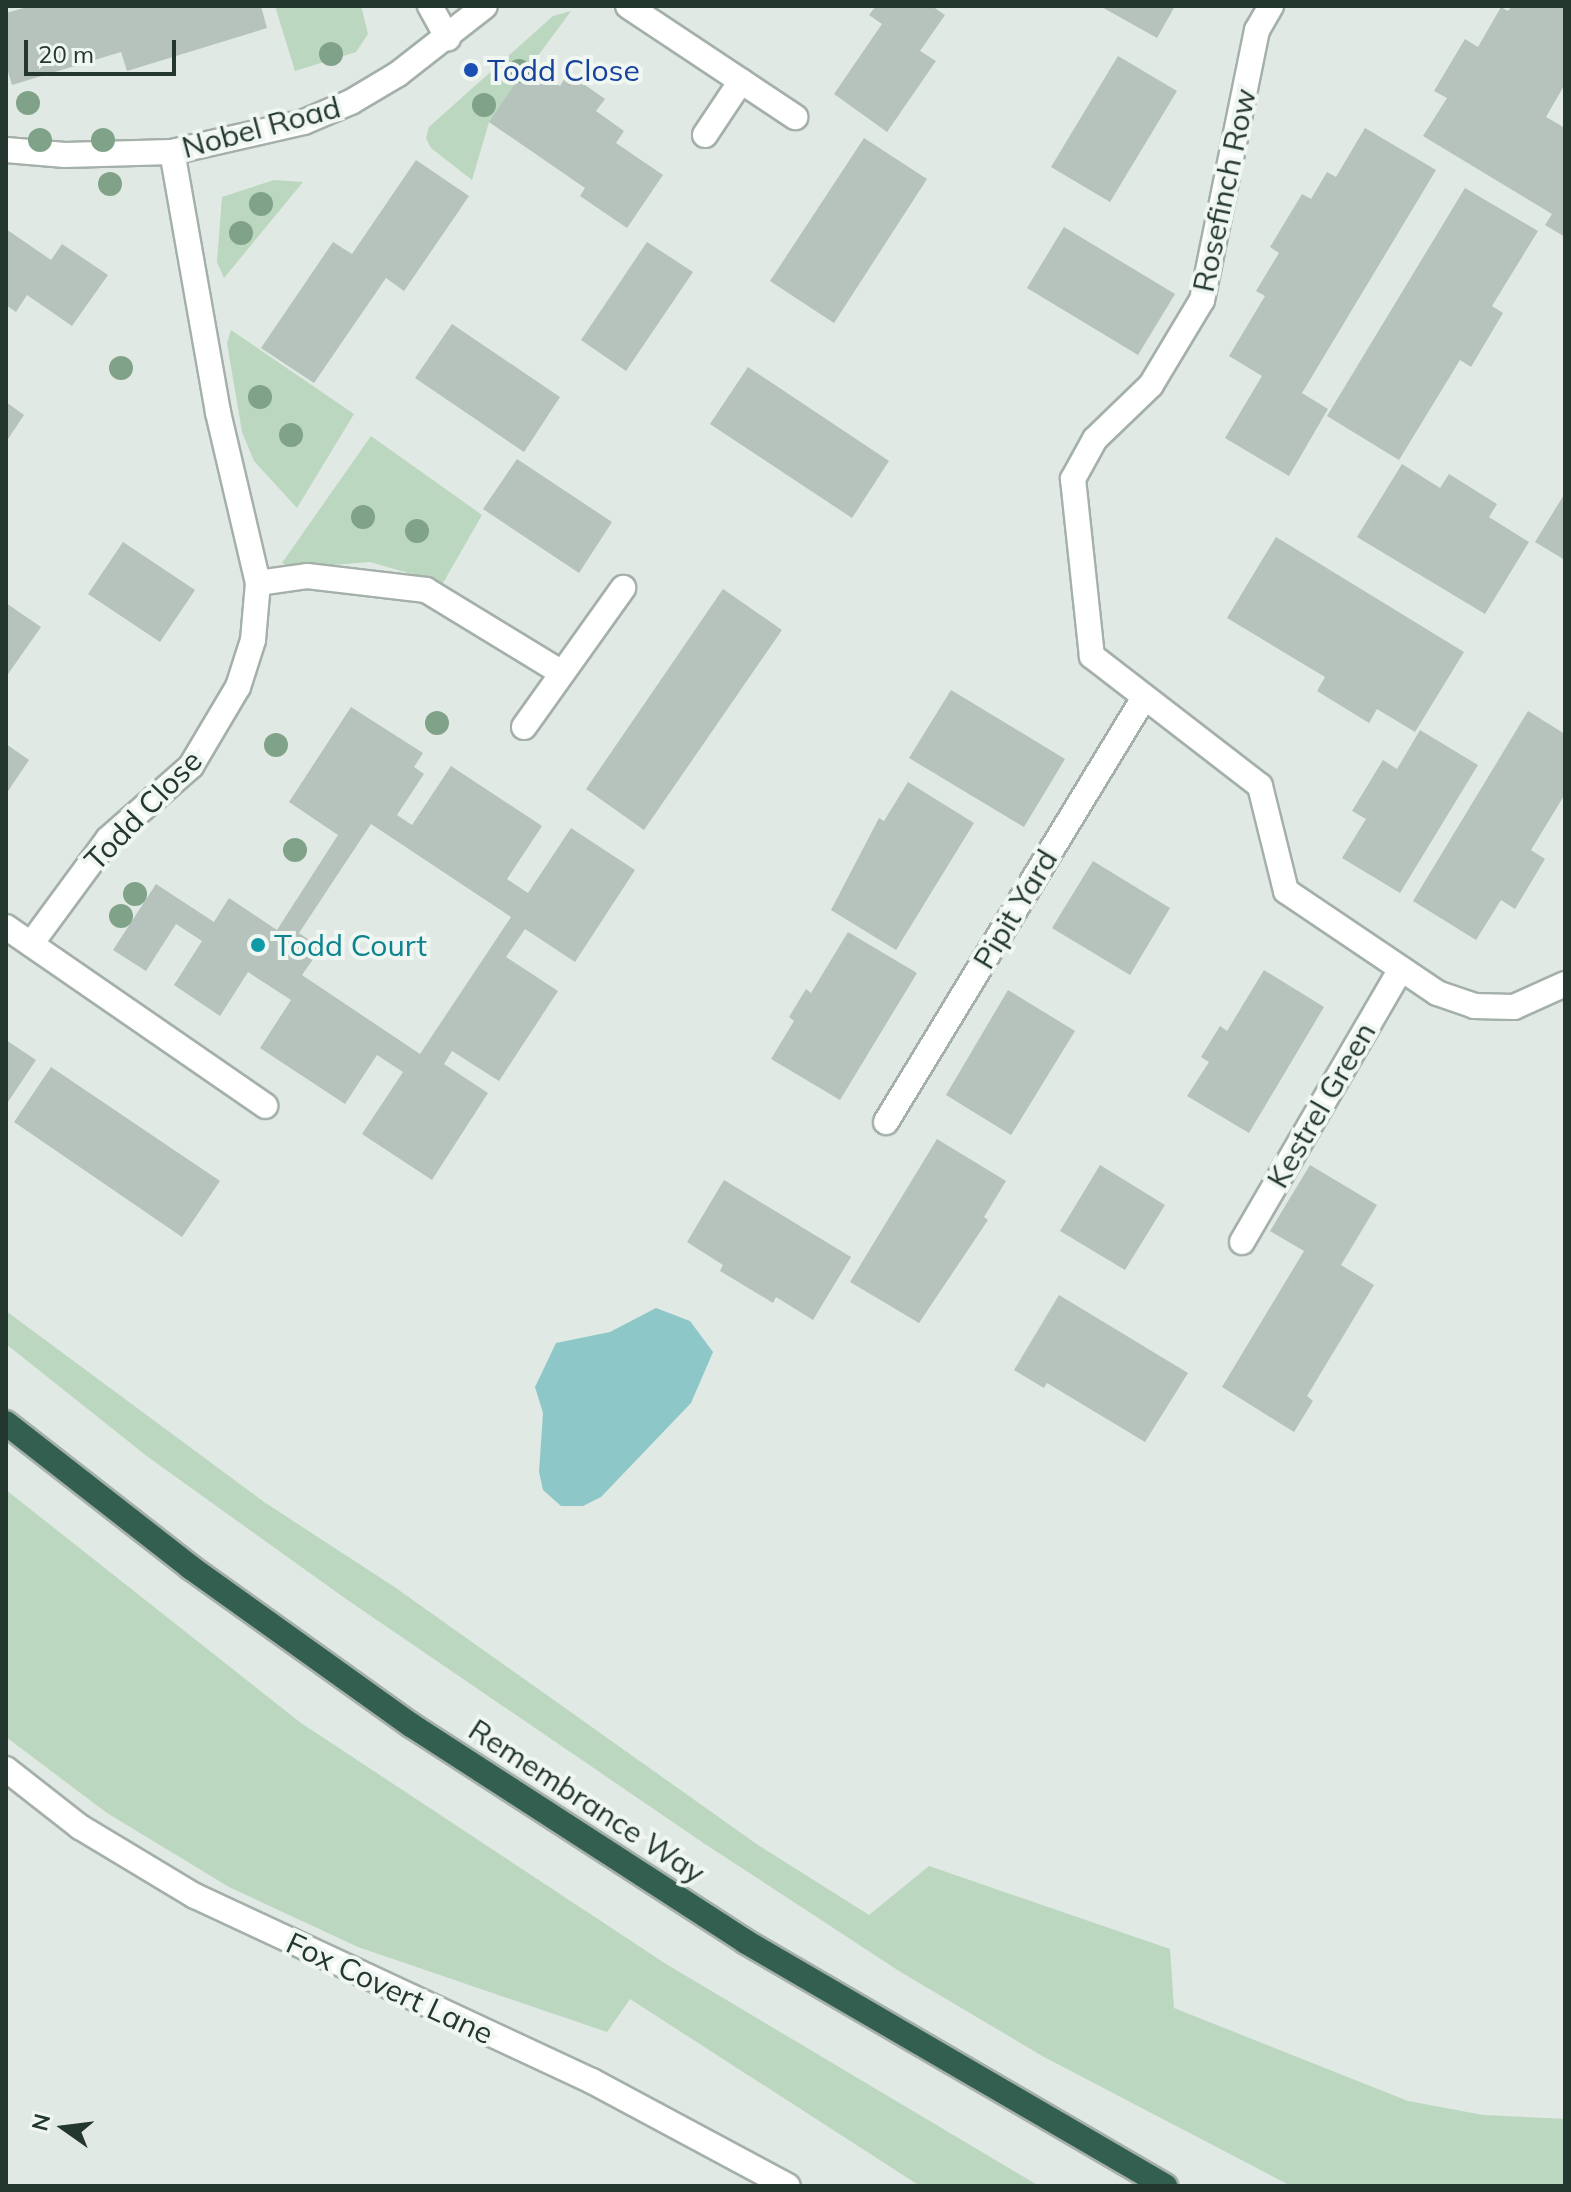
<!DOCTYPE html>
<html>
<head>
<meta charset="utf-8">
<style>
	body { margin:0 }
	#map { position:relative; width:1571px; height:2192px; overflow:hidden; background:#e0e9e3; font-family:Mulish,sans-serif }
	div>[style] { position:absolute }
	[style*='--x'] { left:calc(var(--x)*1px); top:calc(var(--y)*1px); width:calc(var(--w)*1px); rotate:calc(var(--a)*1deg) }
	.green>* { inset:0; background:#bbd7bf }
	.water>* { inset:0; background:#8ec7c7 }
	.building>* { inset:0; background:#b5c3bc }
	.roads { filter:drop-shadow(2px 0 #a4b0a9) drop-shadow(-2px 0 #a4b0a9) drop-shadow(0 2px #a4b0a9) drop-shadow(0 -2px #a4b0a9) }
	.minor>* { height:24px; margin:-12px; padding:0 12px; transform-origin:12px; border-radius:12px; background:#fff }
	.highway>* { height:24px; margin:-12px; padding:0 12px; transform-origin:12px; border-radius:12px; background:#325f4f }
	.trees>* { width:24px; height:24px; margin:-12px; border-radius:50%; background:#80a289 }
	.dots>* { width:22px; height:22px; translate:-50% -50%; box-sizing:border-box; border:4px solid #f0f6f2; border-radius:50% }
	span { translate:-50% -50%; white-space:nowrap; text-align:center; line-height:1.15; -webkit-text-stroke:8px #f0f6f2; paint-order:stroke }
	.transit-label { font-size:30px; color:#164399 }
	.left { translate:0 -50%; text-align:left }
	.street-label { font-size:30px; color:#23372e }
	.culture-label { font-size:30px; color:#0d838f }
	.frame { position:absolute; inset:0; border:8px solid #23372e; pointer-events:none }
	.north { position:absolute; left:24px; top:2088px; width:80px; height:80px; -webkit-text-stroke:6px #f0f6f2; paint-order:stroke; rotate:284deg; font-size:22px; font-weight:700; line-height:32px; text-align:center; color:#23372e }
	.north::after { content:''; display:block; margin:auto; width:28px; height:36px; background:#23372e; clip-path:polygon(50% 0,100% 100%,50% 72%,0 100%) }
	.scale { position:absolute; left:24px; top:40px; width:152px; height:36px; box-sizing:border-box; border:4px solid #23372e; border-top:0; padding-left:10px; font-size:24px; line-height:28px; white-space:nowrap; color:#23372e; -webkit-text-stroke:6px #f0f6f2; paint-order:stroke }
</style>
</head>
<body>
<div id="map">
	<div class="green">
		<div style="clip-path:polygon(275px 6px,361px 6px,368px 34px,356px 52px,295px 71px)"></div>
		<div style="clip-path:polygon(571px 11px,489px 122px,472px 180px,431px 148px,426px 138px,429px 127px,553px 16px)"></div>
		<div style="clip-path:polygon(274px 180px,303px 182px,224px 278px,217px 262px,222px 197px)"></div>
		<div style="clip-path:polygon(231px 330px,354px 414px,297px 508px,254px 461px,242px 432px,227px 343px)"></div>
		<div style="clip-path:polygon(371px 436px,482px 515px,443px 583px,370px 562px,293px 568px,282px 563px)"></div>
		<div style="clip-path:polygon(6px 1311px,264px 1502px,393px 1586px,758px 1845px,869px 1915px,929px 1866px,1170px 1949px,1174px 2008px,1408px 2101px,1483px 2115px,1565px 2119px,1565px 2186px,1291px 2186px,1044px 2057px,899px 1971px,705px 1844px,346px 1599px,148px 1457px,6px 1344px)"></div>
		<div style="clip-path:polygon(6px 1490px,301px 1723px,666px 1964px,1039px 2186px,920px 2186px,630px 1999px,607px 2032px,358px 1947px,229px 1887px,107px 1813px,6px 1737px)"></div>
	</div>
	<div class="water">
		<div style="clip-path:polygon(656px 1308px,690px 1321px,713px 1352px,691px 1403px,601px 1497px,583px 1506px,561px 1506px,543px 1490px,539px 1472px,543px 1413px,535px 1387px,556px 1343px,610px 1332px)"></div>
	</div>
	<div class="building">
		<div style="clip-path:polygon(31px 6px,261px 6px,267px 28px,127px 71px,121px 52px,12px 85px,6px 65px,6px 13px)"></div>
		<div style="clip-path:polygon(876px 6px,932px 6px,945px 15px,920px 51px,936px 61px,887px 132px,834px 94px,882px 24px,869px 15px)"></div>
		<div style="clip-path:polygon(1100px 6px,1175px 6px,1157px 38px)"></div>
		<div style="clip-path:polygon(1512px 6px,1565px 6px,1565px 84px,1546px 117px,1565px 128px,1565px 237px,1545px 225px,1552px 214px,1423px 136px,1447px 98px,1434px 91px,1465px 39px,1478px 47px,1501px 7px,1508px 11px)"></div>
		<div style="clip-path:polygon(1118px 56px,1177px 91px,1110px 202px,1051px 167px)"></div>
		<div style="clip-path:polygon(528px 65px,560px 86px,568px 73px,605px 99px,596px 111px,624px 131px,616px 143px,663px 175px,627px 228px,580px 196px,585px 188px,489px 122px)"></div>
		<div style="clip-path:polygon(1365px 128px,1436px 170px,1302px 393px,1328px 409px,1289px 476px,1225px 438px,1262px 376px,1229px 356px,1265px 296px,1256px 291px,1279px 253px,1270px 247px,1302px 194px,1311px 199px,1327px 172px,1336px 177px)"></div>
		<div style="clip-path:polygon(864px 138px,927px 179px,834px 323px,770px 281px)"></div>
		<div style="clip-path:polygon(416px 160px,469px 196px,404px 291px,386px 278px,314px 383px,261px 348px,333px 242px,352px 254px)"></div>
		<div style="clip-path:polygon(1465px 188px,1538px 231px,1492px 306px,1503px 313px,1471px 367px,1460px 360px,1399px 460px,1327px 416px)"></div>
		<div style="clip-path:polygon(1064px 227px,1175px 294px,1138px 355px,1027px 288px)"></div>
		<div style="clip-path:polygon(6px 229px,51px 260px,62px 244px,108px 275px,72px 326px,27px 295px,16px 312px,6px 305px)"></div>
		<div style="clip-path:polygon(647px 242px,693px 272px,626px 371px,581px 340px)"></div>
		<div style="clip-path:polygon(452px 324px,560px 397px,524px 452px,415px 378px)"></div>
		<div style="clip-path:polygon(748px 367px,889px 461px,852px 518px,710px 424px)"></div>
		<div style="clip-path:polygon(6px 402px,24px 415px,6px 442px)"></div>
		<div style="clip-path:polygon(517px 459px,612px 522px,579px 573px,483px 509px)"></div>
		<div style="clip-path:polygon(1402px 464px,1440px 488px,1449px 474px,1497px 504px,1489px 517px,1529px 542px,1485px 614px,1357px 537px)"></div>
		<div style="clip-path:polygon(1565px 493px,1565px 560px,1535px 542px)"></div>
		<div style="clip-path:polygon(1276px 537px,1464px 652px,1415px 732px,1377px 709px,1369px 723px,1317px 691px,1325px 677px,1227px 618px)"></div>
		<div style="clip-path:polygon(123px 542px,195px 590px,160px 642px,88px 594px)"></div>
		<div style="clip-path:polygon(723px 589px,782px 630px,644px 830px,586px 789px)"></div>
		<div style="clip-path:polygon(6px 603px,41px 627px,6px 677px)"></div>
		<div style="clip-path:polygon(951px 690px,1065px 759px,1024px 827px,909px 758px)"></div>
		<div style="clip-path:polygon(evenodd,351px 707px,423px 753px,414px 767px,424px 774px,397px 815px,412px 825px,451px 766px,542px 826px,507px 879px,528px 893px,571px 828px,635px 870px,575px 962px,525px 929px,506px 957px,558px 991px,499px 1081px,452px 1051px,444px 1064px,488px 1093px,432px 1180px,362px 1134px,403px 1072px,377px 1055px,345px 1104px,260px 1048px,291px 1000px,248px 972px,220px 1016px,174px 985px,202px 941px,176px 924px,146px 971px,113px 950px,156px 884px,214px 922px,229px 898px,277px 930px,338px 835px,289px 802px,351px 707px,371px 824px,511px 917px,420px 1054px,302px 975px,321px 948px,299px 933px,371px 824px)"></div>
		<div style="clip-path:polygon(1528px 711px,1565px 734px,1565px 794px,1531px 850px,1545px 859px,1515px 909px,1501px 900px,1476px 940px,1413px 901px)"></div>
		<div style="clip-path:polygon(1420px 730px,1478px 765px,1400px 893px,1342px 858px,1366px 819px,1352px 811px,1383px 760px,1397px 769px)"></div>
		<div style="clip-path:polygon(6px 744px,29px 760px,6px 794px)"></div>
		<div style="clip-path:polygon(908px 782px,974px 823px,896px 950px,831px 910px,879px 818px,884px 821px)"></div>
		<div style="clip-path:polygon(1093px 861px,1170px 908px,1130px 975px,1052px 928px)"></div>
		<div style="clip-path:polygon(848px 932px,917px 973px,840px 1100px,771px 1059px,794px 1021px,789px 1017px,806px 989px,811px 993px)"></div>
		<div style="clip-path:polygon(1264px 970px,1324px 1007px,1249px 1133px,1187px 1096px,1209px 1062px,1201px 1057px,1220px 1026px,1227px 1031px)"></div>
		<div style="clip-path:polygon(1008px 990px,1075px 1031px,1011px 1135px,946px 1095px)"></div>
		<div style="clip-path:polygon(6px 1040px,36px 1060px,6px 1105px)"></div>
		<div style="clip-path:polygon(51px 1067px,220px 1181px,182px 1237px,14px 1122px)"></div>
		<div style="clip-path:polygon(937px 1139px,1006px 1181px,984px 1217px,988px 1220px,919px 1323px,850px 1282px)"></div>
		<div style="clip-path:polygon(1100px 1165px,1165px 1205px,1125px 1270px,1060px 1231px)"></div>
		<div style="clip-path:polygon(1310px 1165px,1377px 1205px,1341px 1265px,1374px 1285px,1307px 1396px,1313px 1401px,1294px 1432px,1222px 1387px,1304px 1251px,1270px 1231px)"></div>
		<div style="clip-path:polygon(724px 1180px,851px 1257px,813px 1320px,776px 1297px,773px 1303px,720px 1271px,723px 1265px,687px 1242px)"></div>
		<div style="clip-path:polygon(1059px 1295px,1188px 1373px,1145px 1442px,1047px 1383px,1044px 1388px,1014px 1370px)"></div>
	</div>
	<div class="roads">
		<div class="minor">
			<div style="--x:430;--y:6;--w:37;--a:61"></div>
			<div style="--x:628;--y:6;--w:201;--a:33.6"></div>
			<div style="--x:1271;--y:6;--w:28;--a:120"></div>
			<div style="--x:1257;--y:30;--w:276;--a:101.5"></div>
			<div style="--x:1202;--y:300;--w:99;--a:121"></div>
			<div style="--x:1151;--y:385;--w:78;--a:136"></div>
			<div style="--x:1095;--y:439;--w:46;--a:118.8"></div>
			<div style="--x:1073;--y:479;--w:178;--a:83.9"></div>
			<div style="--x:1092;--y:656;--w:212;--a:37.7"></div>
			<div style="--x:1260;--y:786;--w:108;--a:76.1"></div>
			<div style="--x:1286;--y:891;--w:182;--a:34"></div>
			<div style="--x:1437;--y:993;--w:39;--a:19"></div>
			<div style="--x:1474;--y:1006;--w:40;--a:1.4"></div>
			<div style="--x:1514;--y:1007;--w:56;--a:-24.3"></div>
			<div style="--x:705;--y:135;--w:65;--a:-56.3"></div>
			<div style="--x:6;--y:150;--w:59;--a:4.8"></div>
			<div style="--x:65;--y:155;--w:107;--a:-1.6"></div>
			<div style="--x:172;--y:152;--w:135;--a:-12.8"></div>
			<div style="--x:304;--y:122;--w:51;--a:-23.1"></div>
			<div style="--x:351;--y:102;--w:55;--a:-30.8"></div>
			<div style="--x:398;--y:74;--w:110;--a:-38"></div>
			<div style="--x:258;--y:583;--w:49;--a:-8.1"></div>
			<div style="--x:307;--y:576;--w:120;--a:6.7"></div>
			<div style="--x:426;--y:590;--w:159;--a:31.4"></div>
			<div style="--x:524;--y:727;--w:171;--a:-54.5"></div>
			<div style="--x:6;--y:927;--w:315;--a:34.6"></div>
			<div style="--x:31;--y:944;--w:130;--a:-53.7"></div>
			<div style="--x:108;--y:839;--w:111;--a:-41.3"></div>
			<div style="--x:191;--y:766;--w:92;--a:-59.3"></div>
			<div style="--x:238;--y:687;--w:49;--a:-72.3"></div>
			<div style="--x:253;--y:640;--w:57;--a:-85"></div>
			<div style="--x:258;--y:583;--w:176;--a:-103.2"></div>
			<div style="--x:218;--y:412;--w:264;--a:-100"></div>
			<div style="--x:886;--y:1122;--w:497;--a:-58.7"></div>
			<div style="--x:1242;--y:1242;--w:316;--a:-59.8"></div>
			<div style="--x:6;--y:1769;--w:94;--a:38.1"></div>
			<div style="--x:80;--y:1827;--w:134;--a:31"></div>
			<div style="--x:195;--y:1896;--w:438;--a:25"></div>
			<div style="--x:592;--y:2081;--w:222;--a:28.2"></div>
		</div>
		<div class="highway">
			<div style="--x:6;--y:1423;--w:234;--a:38"></div>
			<div style="--x:190;--y:1567;--w:272;--a:35.6"></div>
			<div style="--x:411;--y:1725;--w:399;--a:32.9"></div>
			<div style="--x:746;--y:1942;--w:485;--a:30.2"></div>
		</div>
	</div>
	<div class="trees">
		<div style="left:331px;top:54px"></div>
		<div style="left:519px;top:71px"></div>
		<div style="left:28px;top:103px"></div>
		<div style="left:484px;top:105px"></div>
		<div style="left:40px;top:140px"></div>
		<div style="left:103px;top:140px"></div>
		<div style="left:110px;top:184px"></div>
		<div style="left:261px;top:204px"></div>
		<div style="left:241px;top:233px"></div>
		<div style="left:121px;top:368px"></div>
		<div style="left:260px;top:397px"></div>
		<div style="left:291px;top:435px"></div>
		<div style="left:363px;top:517px"></div>
		<div style="left:417px;top:531px"></div>
		<div style="left:437px;top:723px"></div>
		<div style="left:276px;top:745px"></div>
		<div style="left:295px;top:850px"></div>
		<div style="left:135px;top:894px"></div>
		<div style="left:121px;top:916px"></div>
	</div>
	<div class="dots">
		<div style="left:471px;top:70px;background:#1a4fb4"></div>
		<div style="left:258px;top:945px;background:#0f9aa8"></div>
	</div>
	<div class="transit-label">
		<span class="left" style="left:487px;top:70px">Todd Close</span>
	</div>
	<div class="street-label">
		<span style="left:261px;top:127px;rotate:-15deg">Nobel Road</span>
		<span style="left:1224px;top:190px;rotate:-78deg">Rosefinch Row</span>
		<span style="left:143px;top:810px;rotate:-46deg">Todd Close</span>
		<span style="left:1015px;top:909px;rotate:-59deg">Pipit Yard</span>
		<span style="left:1321px;top:1105px;rotate:-60deg">Kestrel Green</span>
		<span style="left:587px;top:1801px;rotate:33deg">Remembrance Way</span>
		<span style="left:390px;top:1988px;rotate:25deg">Fox Covert Lane</span>
	</div>
	<div class="culture-label">
		<span class="left" style="left:274px;top:945px">Todd Court</span>
	</div>
	<div class="frame"></div>
	<div class="north">N</div>
	<div class="scale">20 m</div>
</div>
</body>
</html>
